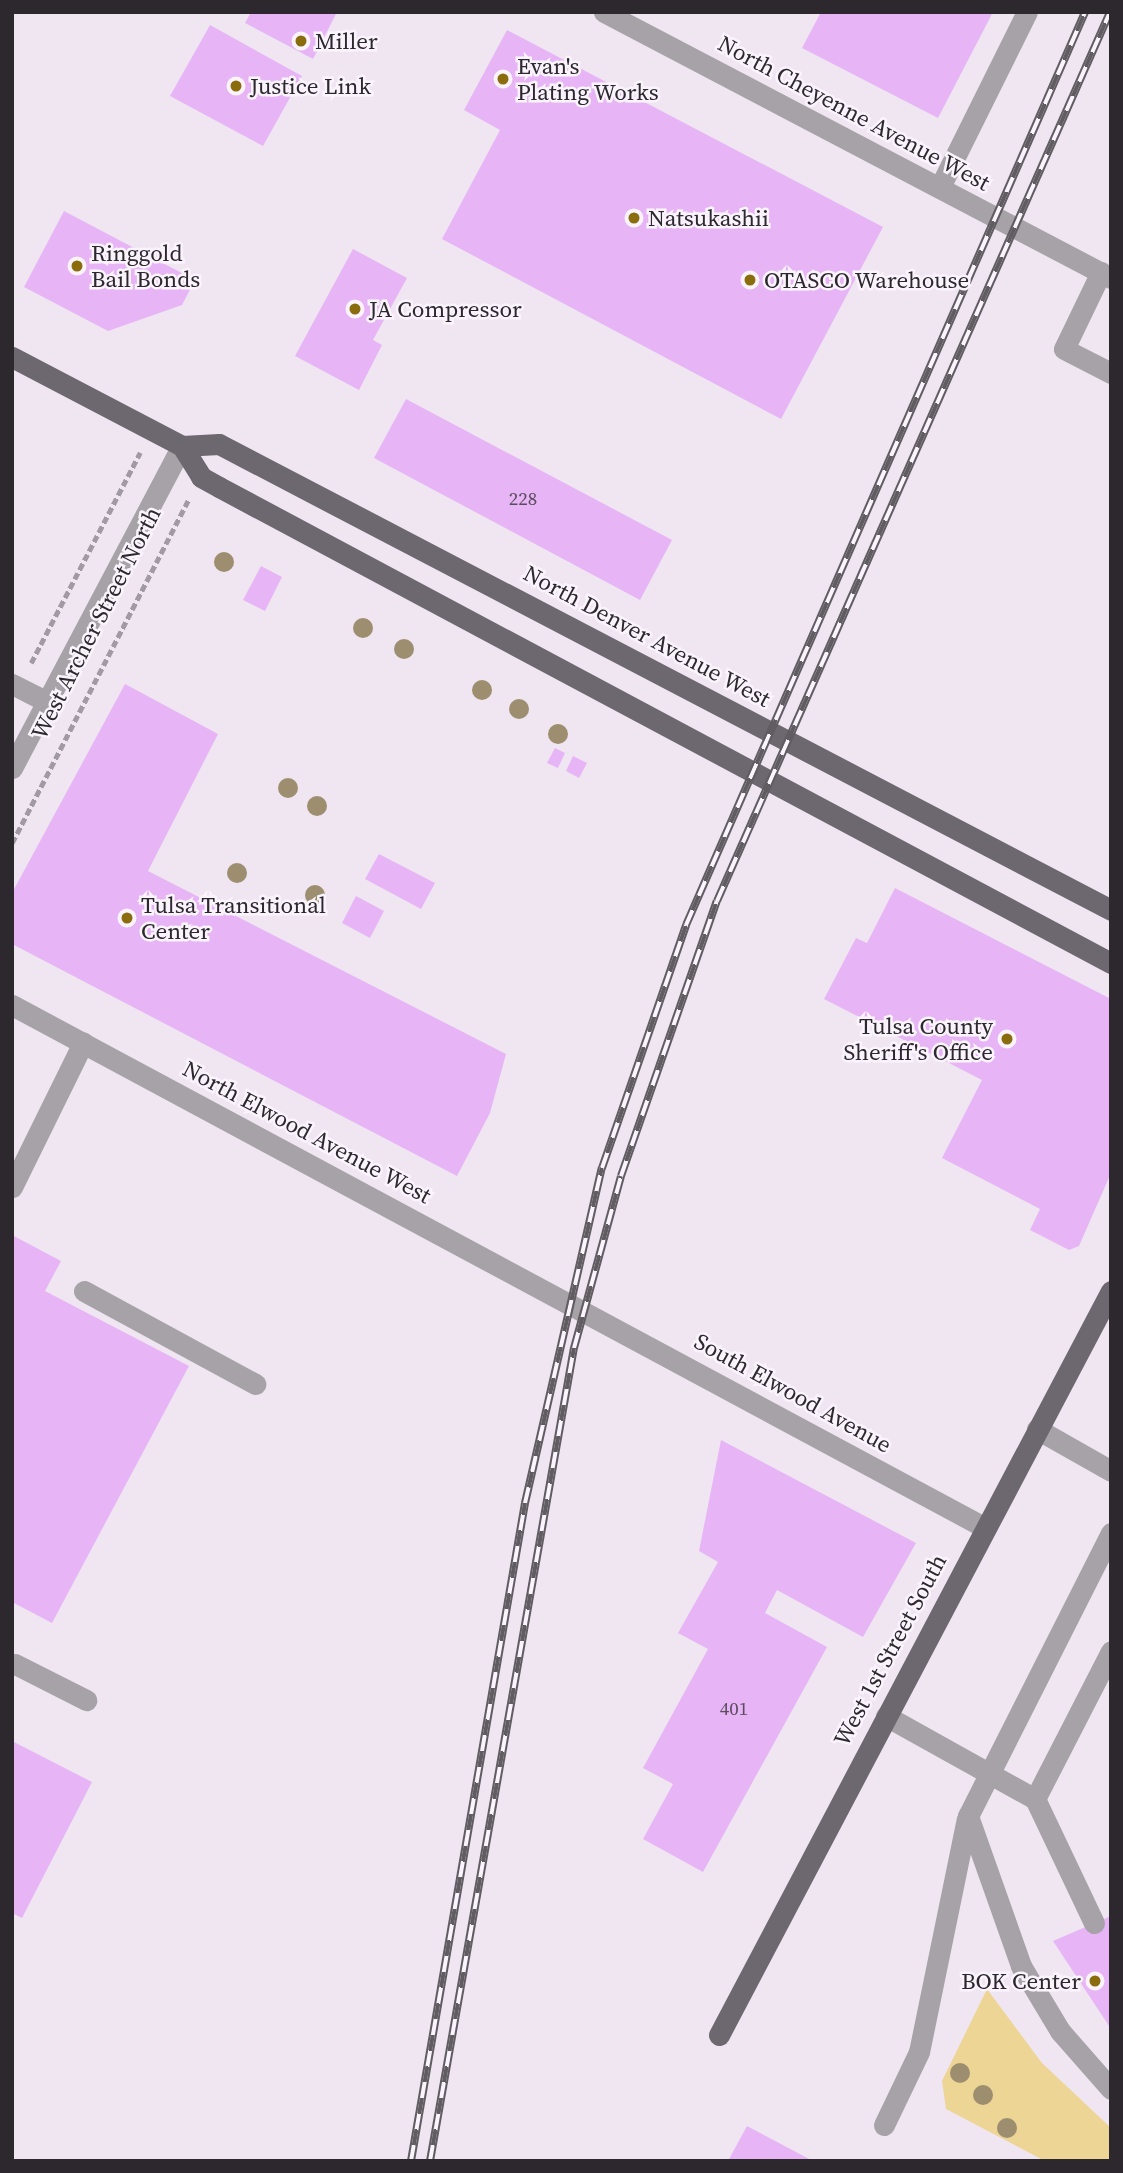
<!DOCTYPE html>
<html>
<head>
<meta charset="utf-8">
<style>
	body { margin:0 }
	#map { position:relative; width:1123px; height:2173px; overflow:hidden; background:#efe6f2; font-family:"Source Serif 4",serif }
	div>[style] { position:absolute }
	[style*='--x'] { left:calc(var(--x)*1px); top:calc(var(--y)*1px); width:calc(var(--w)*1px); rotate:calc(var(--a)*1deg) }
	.green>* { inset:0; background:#edd596 }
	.building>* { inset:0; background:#e7b5f5 }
	.path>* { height:4.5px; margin-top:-2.25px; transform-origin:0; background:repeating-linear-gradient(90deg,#a19aa4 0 7px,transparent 0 10.5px) }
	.minor>* { height:21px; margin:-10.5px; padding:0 10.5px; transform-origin:10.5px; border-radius:10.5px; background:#a6a2a7 }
	.major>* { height:21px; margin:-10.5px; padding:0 10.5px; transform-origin:10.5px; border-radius:10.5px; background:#6d676f }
	.rail>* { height:8px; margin-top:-4px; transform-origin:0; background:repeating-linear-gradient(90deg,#fbf4fe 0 16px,#615c62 0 32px); box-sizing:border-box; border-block:2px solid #615c62 }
	.trees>* { width:20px; height:20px; margin:-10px; border-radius:50%; background:#9e8e70 }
	.dots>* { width:19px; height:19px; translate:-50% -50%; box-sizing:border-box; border:4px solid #fbf4fe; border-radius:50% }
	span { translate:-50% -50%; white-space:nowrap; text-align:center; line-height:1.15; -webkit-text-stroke:5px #fbf4fe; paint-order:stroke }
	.number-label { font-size:19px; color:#5b4b5f }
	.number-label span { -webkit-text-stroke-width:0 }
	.poi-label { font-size:23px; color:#2c282d }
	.left { translate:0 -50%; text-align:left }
	.right { translate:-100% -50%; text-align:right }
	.street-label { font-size:23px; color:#2c282d }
	.frame { position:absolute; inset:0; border:14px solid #2c282d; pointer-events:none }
</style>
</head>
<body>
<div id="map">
	<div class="green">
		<div style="clip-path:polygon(987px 1989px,1042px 2063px,1111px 2128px,1111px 2161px,1045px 2161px,946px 2109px,942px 2081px)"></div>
	</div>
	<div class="building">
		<div style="clip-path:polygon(251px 12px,337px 12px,313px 59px,245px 23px)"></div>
		<div style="clip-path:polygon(821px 12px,993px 12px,938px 118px,802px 48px)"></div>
		<div style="clip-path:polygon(210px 25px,302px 76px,263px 146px,170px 96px)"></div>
		<div style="clip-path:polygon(507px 30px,883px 227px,781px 419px,442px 239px,500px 130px,464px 110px)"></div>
		<div style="clip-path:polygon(64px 211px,195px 280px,182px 305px,108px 331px,24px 287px)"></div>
		<div style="clip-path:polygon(353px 249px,407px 278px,373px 340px,382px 345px,359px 390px,295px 356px)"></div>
		<div style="clip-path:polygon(406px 399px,672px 540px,640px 600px,374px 458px)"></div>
		<div style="clip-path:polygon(261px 566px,282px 577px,265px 611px,243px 600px)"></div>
		<div style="clip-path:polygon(125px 684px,218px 734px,148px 871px,506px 1054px,490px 1113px,457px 1176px,12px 944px,12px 893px)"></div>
		<div style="clip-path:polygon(555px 748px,565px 753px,558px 768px,547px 763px)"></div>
		<div style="clip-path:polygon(573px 756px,587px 763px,579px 778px,566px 771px)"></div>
		<div style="clip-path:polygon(379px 854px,435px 883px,421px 909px,365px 879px)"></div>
		<div style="clip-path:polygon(895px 888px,1111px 999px,1111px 1173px,1079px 1246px,1069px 1250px,1030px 1230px,1040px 1209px,942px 1158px,982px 1080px,824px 999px,856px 938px,867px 943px)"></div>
		<div style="clip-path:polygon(356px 896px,384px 911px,370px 938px,342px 923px)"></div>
		<div style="clip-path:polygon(12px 1235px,61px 1261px,45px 1291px,189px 1366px,52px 1623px,12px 1602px)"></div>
		<div style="clip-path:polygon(721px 1440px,916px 1543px,863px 1637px,777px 1590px,765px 1613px,827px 1647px,703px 1872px,643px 1839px,673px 1784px,643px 1768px,708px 1649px,678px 1633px,718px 1562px,699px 1551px)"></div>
		<div style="clip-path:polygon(12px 1741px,92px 1782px,22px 1918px,12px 1913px)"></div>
		<div style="clip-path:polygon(1111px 1916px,1111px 2029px,1053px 1941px)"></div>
		<div style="clip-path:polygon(747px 2126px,813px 2161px,728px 2161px)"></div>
	</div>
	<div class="path">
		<div style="--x:31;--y:663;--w:237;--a:-62.6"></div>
		<div style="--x:12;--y:843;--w:385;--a:-62.8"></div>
	</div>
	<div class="minor">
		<div style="--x:604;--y:12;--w:573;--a:27.68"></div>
		<div style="--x:940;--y:187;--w:195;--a:-63.6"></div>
		<div style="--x:1101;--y:272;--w:85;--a:115.7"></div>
		<div style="--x:1064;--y:349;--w:53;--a:27.1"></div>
		<div style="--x:12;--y:684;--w:39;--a:27"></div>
		<div style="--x:12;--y:768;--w:364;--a:-62.2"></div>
		<div style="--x:12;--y:1005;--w:1103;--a:28.24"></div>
		<div style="--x:12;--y:1187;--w:161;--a:-63.8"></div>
		<div style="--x:84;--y:1291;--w:195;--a:28.5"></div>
		<div style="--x:1037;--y:1429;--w:85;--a:29.6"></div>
		<div style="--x:1111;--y:1533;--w:317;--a:116.8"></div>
		<div style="--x:968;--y:1816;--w:159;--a:70.5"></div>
		<div style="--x:1021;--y:1966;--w:76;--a:59"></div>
		<div style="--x:1060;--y:2031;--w:77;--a:48.7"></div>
		<div style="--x:15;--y:1664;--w:80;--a:26.9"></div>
		<div style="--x:886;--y:1716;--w:171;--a:29.1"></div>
		<div style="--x:1094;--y:1923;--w:137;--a:-115.4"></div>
		<div style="--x:1035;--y:1799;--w:166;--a:-62.8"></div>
		<div style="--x:884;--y:2125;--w:81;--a:-64.4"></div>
		<div style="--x:919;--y:2052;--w:238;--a:-78.4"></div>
	</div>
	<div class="major">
		<div style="--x:12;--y:357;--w:192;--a:27.6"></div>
		<div style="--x:182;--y:446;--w:37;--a:-3"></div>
		<div style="--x:219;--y:444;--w:1006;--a:27.58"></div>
		<div style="--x:182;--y:446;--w:36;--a:58"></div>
		<div style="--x:201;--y:477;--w:21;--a:29"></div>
		<div style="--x:219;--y:487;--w:1011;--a:28.09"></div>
		<div style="--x:719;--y:2035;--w:841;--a:-62.22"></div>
	</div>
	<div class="rail">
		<div style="--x:411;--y:2161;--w:668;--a:-80.17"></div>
		<div style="--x:525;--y:1503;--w:344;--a:-77.1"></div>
		<div style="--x:602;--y:1168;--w:257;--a:-70.9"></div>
		<div style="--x:686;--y:925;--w:996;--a:-66.39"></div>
		<div style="--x:430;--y:2161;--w:826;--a:-79.96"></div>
		<div style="--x:574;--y:1348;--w:178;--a:-74.7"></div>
		<div style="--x:621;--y:1176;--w:291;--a:-70.8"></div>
		<div style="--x:717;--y:901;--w:972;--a:-66.15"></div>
	</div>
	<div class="trees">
		<div style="left:224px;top:562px"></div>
		<div style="left:363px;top:628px"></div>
		<div style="left:404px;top:649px"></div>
		<div style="left:482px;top:690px"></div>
		<div style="left:519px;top:709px"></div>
		<div style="left:558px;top:734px"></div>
		<div style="left:288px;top:788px"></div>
		<div style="left:317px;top:806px"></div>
		<div style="left:237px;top:873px"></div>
		<div style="left:315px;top:895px"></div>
		<div style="left:960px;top:2073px"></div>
		<div style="left:983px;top:2095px"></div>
		<div style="left:1007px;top:2128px"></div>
	</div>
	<div class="dots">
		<div style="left:301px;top:41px;background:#8a6c0c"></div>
		<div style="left:503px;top:79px;background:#8a6c0c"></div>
		<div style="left:236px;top:86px;background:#8a6c0c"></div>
		<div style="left:634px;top:218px;background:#8a6c0c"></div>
		<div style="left:77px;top:266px;background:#8a6c0c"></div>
		<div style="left:750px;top:280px;background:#8a6c0c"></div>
		<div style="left:355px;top:309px;background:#8a6c0c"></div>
		<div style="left:127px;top:918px;background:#8a6c0c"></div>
		<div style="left:1007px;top:1039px;background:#8a6c0c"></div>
		<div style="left:1095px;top:1981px;background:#8a6c0c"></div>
	</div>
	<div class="number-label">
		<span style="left:523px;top:499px">228</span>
		<span style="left:734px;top:1709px">401</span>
	</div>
	<div class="poi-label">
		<span class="left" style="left:315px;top:41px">Miller</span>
		<span class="left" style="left:517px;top:79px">Evan's<br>Plating Works</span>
		<span class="left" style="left:250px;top:86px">Justice Link</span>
		<span class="left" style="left:648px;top:218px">Natsukashii</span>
		<span class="left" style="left:91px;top:266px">Ringgold<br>Bail Bonds</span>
		<span class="left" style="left:764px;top:280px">OTASCO Warehouse</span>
		<span class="left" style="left:369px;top:309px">JA Compressor</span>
		<span class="left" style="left:141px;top:918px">Tulsa Transitional<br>Center</span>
		<span class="right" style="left:993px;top:1039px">Tulsa County<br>Sheriff's Office</span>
		<span class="right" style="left:1081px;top:1981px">BOK Center</span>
	</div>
	<div class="street-label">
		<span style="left:854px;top:113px;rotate:28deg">North Cheyenne Avenue West</span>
		<span style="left:96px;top:623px;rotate:-63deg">West Archer Street North</span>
		<span style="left:647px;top:636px;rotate:28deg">North Denver Avenue West</span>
		<span style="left:307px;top:1132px;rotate:28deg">North Elwood Avenue West</span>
		<span style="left:793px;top:1393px;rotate:29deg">South Elwood Avenue</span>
		<span style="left:890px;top:1650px;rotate:-62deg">West 1st Street South</span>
	</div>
	<div class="frame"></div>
</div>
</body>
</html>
